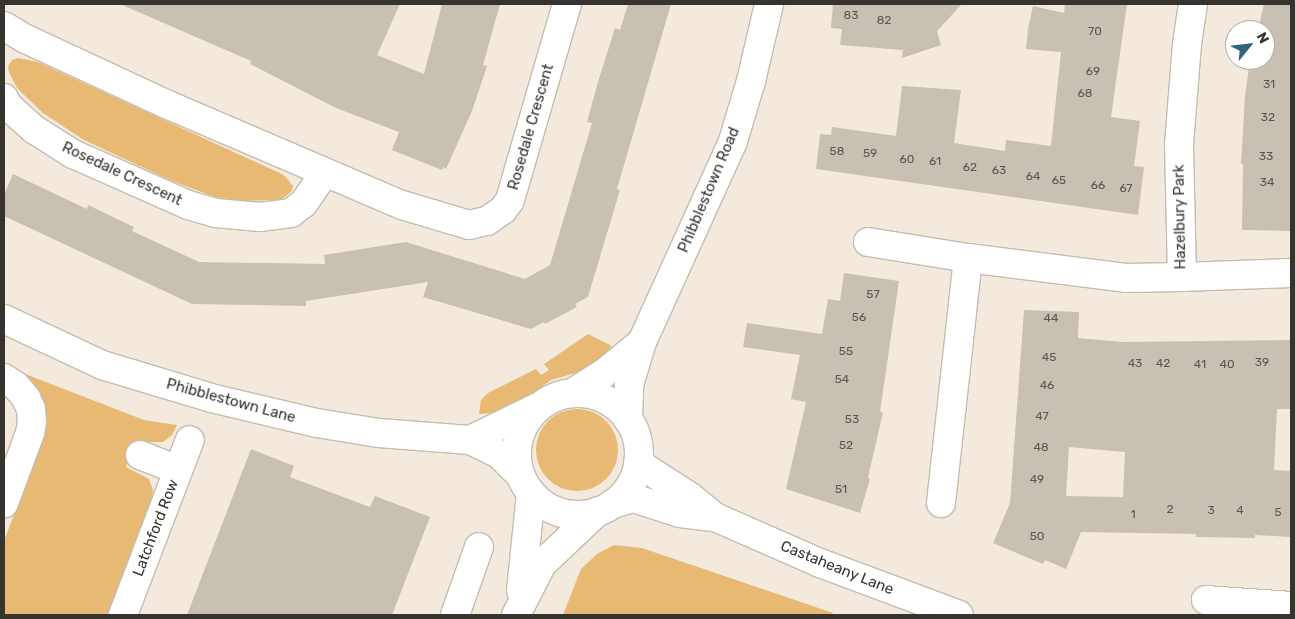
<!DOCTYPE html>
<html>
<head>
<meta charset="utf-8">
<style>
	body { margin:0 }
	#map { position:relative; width:1295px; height:619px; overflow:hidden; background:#f3eadd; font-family:Rubik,sans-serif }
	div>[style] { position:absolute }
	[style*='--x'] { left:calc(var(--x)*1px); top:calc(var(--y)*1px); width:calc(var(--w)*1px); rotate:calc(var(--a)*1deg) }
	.green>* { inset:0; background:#e8b972 }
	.round { border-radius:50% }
	.building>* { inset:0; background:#c8c0b3 }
	.roads { filter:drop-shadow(1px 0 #c4bcaf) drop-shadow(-1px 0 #c4bcaf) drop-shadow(0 1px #c4bcaf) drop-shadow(0 -1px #c4bcaf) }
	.minor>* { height:28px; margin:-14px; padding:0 14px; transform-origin:14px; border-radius:14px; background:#fff }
	.minor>.ring { margin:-14px; padding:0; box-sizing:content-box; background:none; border:28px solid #fff; border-radius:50% }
	span { translate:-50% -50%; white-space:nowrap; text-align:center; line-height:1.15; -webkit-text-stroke:5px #fff; paint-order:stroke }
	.number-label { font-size:12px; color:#5b564f }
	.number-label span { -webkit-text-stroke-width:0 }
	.street-label { font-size:15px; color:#37332e }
	.frame { position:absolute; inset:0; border:5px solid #37332e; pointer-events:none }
	.north { position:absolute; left:1225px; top:20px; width:50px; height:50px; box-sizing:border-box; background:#fff; border:1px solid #afadab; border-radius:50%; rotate:61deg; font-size:14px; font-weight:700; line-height:20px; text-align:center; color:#37332e }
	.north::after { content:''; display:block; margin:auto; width:18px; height:22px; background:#2f637f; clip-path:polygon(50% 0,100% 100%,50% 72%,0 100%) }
</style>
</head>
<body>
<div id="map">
	<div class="green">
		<div style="clip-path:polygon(18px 58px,38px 62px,284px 175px,293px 186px,292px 191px,282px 199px,274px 200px,240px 201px,215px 197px,172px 181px,84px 140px,43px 113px,17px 88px,9px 72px,8px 66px,12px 60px)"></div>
		<div style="clip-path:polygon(588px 334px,612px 346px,592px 368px,551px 380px,523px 400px,495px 413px,479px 414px,481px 400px,488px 393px,536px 369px,541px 375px,549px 370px,544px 364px)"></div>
		<div style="clip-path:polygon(20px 372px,144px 420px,177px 425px,172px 435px,163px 442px,136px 442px,126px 467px,149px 479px,153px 490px,152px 503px,109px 615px,4px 615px,4px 541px,46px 431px,45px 405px,36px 388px)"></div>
		<div class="round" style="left:536px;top:409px;width:82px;height:82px"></div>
		<div style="clip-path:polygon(614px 545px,642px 548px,833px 613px,832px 615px,563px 615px,581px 569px,597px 554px)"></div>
	</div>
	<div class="building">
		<div style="clip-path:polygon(120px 4px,400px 4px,377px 55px,424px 74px,442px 4px,500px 4px,483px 65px,487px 66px,472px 111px,446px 169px,443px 167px,442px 170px,392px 150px,399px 132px,336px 108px,250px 64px,251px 61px)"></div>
		<div style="clip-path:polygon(628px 4px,671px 4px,617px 189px,620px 190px,588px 297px,575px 304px,577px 307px,545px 324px,544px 322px,531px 329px,423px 297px,428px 282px,306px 301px,306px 306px,192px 304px,4px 216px,4px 195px,13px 174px,87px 209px,88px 205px,134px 227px,132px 231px,199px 262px,325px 264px,324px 255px,406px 242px,525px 279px,550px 265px,592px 123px,587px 122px,598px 82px,615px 28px,620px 30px)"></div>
		<div style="clip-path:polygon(833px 4px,962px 4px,937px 31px,941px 45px,902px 58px,903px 50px,840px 45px,842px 29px,831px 28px)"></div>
		<div style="clip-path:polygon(1065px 4px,1127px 4px,1111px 117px,1140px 121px,1134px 166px,1144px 167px,1138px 215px,816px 169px,820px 134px,831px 135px,832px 127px,896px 136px,902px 86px,961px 90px,954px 143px,1005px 151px,1006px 140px,1051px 146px,1061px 52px,1026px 49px,1028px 29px,1033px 6px,1064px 13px)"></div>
		<div style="clip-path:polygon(1264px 4px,1291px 4px,1291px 231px,1242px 230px,1243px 164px,1241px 164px,1245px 96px,1250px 60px,1265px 60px,1265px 30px,1258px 30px)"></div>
		<div style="clip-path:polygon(844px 273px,899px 281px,880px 412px,883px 412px,868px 478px,870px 479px,860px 513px,786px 489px,806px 402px,791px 399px,800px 355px,743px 347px,747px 323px,822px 334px,828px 299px,840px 301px)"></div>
		<div style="clip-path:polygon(evenodd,1024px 310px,1079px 312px,1078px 338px,1122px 342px,1291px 340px,1291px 409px,1277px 409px,1274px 470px,1291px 471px,1291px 537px,1255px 535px,1255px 538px,1196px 537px,1196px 534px,1081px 532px,1066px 569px,1045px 560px,1043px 564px,993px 543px,1010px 503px,1024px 310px,1069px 447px,1125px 452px,1123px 497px,1066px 496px,1069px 447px)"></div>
		<div style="clip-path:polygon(251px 449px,294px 466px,290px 477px,370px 507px,375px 496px,430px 517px,392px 615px,187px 615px)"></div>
	</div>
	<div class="roads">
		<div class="minor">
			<div style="--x:4;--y:26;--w:26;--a:31"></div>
			<div style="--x:26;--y:39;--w:154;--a:24.9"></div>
			<div style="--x:166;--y:104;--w:257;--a:23.2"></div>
			<div style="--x:402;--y:205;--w:70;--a:16.6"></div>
			<div style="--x:469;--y:225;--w:18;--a:-13"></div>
			<div style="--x:487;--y:221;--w:19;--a:-35"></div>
			<div style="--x:503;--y:210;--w:12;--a:-55"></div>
			<div style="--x:510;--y:200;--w:204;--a:-73.8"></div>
			<div style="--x:4;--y:98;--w:9;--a:63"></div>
			<div style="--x:8;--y:106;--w:36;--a:42"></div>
			<div style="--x:35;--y:130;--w:45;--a:32.3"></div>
			<div style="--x:73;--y:154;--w:126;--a:23.9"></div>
			<div style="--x:188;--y:205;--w:29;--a:16"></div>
			<div style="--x:216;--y:213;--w:44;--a:5.2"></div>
			<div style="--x:260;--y:217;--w:31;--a:-7"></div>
			<div style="--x:291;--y:213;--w:16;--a:-38"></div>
			<div style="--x:304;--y:203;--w:37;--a:-56"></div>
			<div style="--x:868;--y:242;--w:101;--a:9.1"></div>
			<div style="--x:968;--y:258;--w:159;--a:7.2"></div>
			<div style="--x:1126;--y:278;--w:56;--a:-1"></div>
			<div style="--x:1182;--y:277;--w:132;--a:-91.3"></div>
			<div style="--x:1179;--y:145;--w:101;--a:-85.5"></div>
			<div style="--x:1187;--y:44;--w:40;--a:-81.5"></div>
			<div style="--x:1182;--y:277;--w:109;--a:-2.1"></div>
			<div style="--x:4;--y:319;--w:108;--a:25.1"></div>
			<div style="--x:102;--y:365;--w:114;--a:16.8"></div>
			<div style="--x:211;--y:398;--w:109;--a:13.3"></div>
			<div style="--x:317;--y:423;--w:63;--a:9.2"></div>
			<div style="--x:379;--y:433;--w:91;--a:4.4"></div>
			<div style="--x:470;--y:440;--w:32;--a:26"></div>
			<div style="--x:499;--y:454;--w:30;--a:45"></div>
			<div style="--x:4;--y:378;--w:14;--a:34"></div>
			<div style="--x:16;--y:386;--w:16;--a:50"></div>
			<div style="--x:26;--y:398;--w:12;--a:66"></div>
			<div style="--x:31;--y:409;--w:13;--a:86"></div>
			<div style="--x:32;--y:422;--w:11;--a:100"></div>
			<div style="--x:30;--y:433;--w:75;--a:110.4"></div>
			<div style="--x:572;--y:393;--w:36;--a:-32"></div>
			<div style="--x:603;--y:374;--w:50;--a:-39.4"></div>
			<div class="ring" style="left:517px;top:393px;width:94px;height:94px"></div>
			<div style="--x:628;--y:420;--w:35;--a:-88"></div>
			<div style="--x:629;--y:385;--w:45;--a:-73.2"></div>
			<div style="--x:642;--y:342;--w:221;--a:-65.6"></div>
			<div style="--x:733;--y:141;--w:63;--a:-73.3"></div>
			<div style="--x:751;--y:81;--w:79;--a:-76.8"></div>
			<div style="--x:470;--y:440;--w:73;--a:-25.9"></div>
			<div style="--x:140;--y:455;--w:41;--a:21.5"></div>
			<div style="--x:638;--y:463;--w:61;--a:32.9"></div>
			<div style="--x:689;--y:496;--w:33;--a:39"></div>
			<div style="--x:715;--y:517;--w:115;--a:23.7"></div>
			<div style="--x:820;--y:563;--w:148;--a:20.5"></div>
			<div style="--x:941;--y:503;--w:246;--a:-83.7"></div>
			<div style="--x:612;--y:504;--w:22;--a:-16"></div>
			<div style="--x:633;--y:498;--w:49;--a:17.7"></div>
			<div style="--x:680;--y:513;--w:35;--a:7"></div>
			<div style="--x:521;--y:591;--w:99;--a:-84.2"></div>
			<div style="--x:1206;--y:600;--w:85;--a:4"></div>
			<div style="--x:123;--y:615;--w:187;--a:-69.1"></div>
			<div style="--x:455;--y:615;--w:72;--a:-70.6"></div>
			<div style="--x:516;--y:615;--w:57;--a:-63"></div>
			<div style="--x:542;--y:564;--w:77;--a:-43.4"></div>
		</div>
	</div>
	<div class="number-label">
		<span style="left:851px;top:16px">83</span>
		<span style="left:884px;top:21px">82</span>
		<span style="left:1095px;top:32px">70</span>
		<span style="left:1093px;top:72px">69</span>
		<span style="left:1269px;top:85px">31</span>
		<span style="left:1085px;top:94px">68</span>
		<span style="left:1268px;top:118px">32</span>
		<span style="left:837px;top:152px">58</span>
		<span style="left:870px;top:154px">59</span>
		<span style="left:1266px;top:157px">33</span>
		<span style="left:907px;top:160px">60</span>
		<span style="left:935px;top:162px">61</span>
		<span style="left:970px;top:168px">62</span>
		<span style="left:999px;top:171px">63</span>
		<span style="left:1033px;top:177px">64</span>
		<span style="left:1059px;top:181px">65</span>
		<span style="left:1267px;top:183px">34</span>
		<span style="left:1098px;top:186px">66</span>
		<span style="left:1126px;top:189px">67</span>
		<span style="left:873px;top:295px">57</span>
		<span style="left:859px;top:318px">56</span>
		<span style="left:1051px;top:319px">44</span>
		<span style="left:846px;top:352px">55</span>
		<span style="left:1049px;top:358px">45</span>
		<span style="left:1262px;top:363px">39</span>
		<span style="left:1135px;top:364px">43</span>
		<span style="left:1163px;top:364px">42</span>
		<span style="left:1200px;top:365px">41</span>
		<span style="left:1227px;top:365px">40</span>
		<span style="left:842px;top:380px">54</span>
		<span style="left:1047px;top:386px">46</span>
		<span style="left:1042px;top:417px">47</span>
		<span style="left:852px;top:420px">53</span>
		<span style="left:846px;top:446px">52</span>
		<span style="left:1041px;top:448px">48</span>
		<span style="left:1037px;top:480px">49</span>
		<span style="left:841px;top:490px">51</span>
		<span style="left:1170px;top:510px">2</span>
		<span style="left:1211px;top:511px">3</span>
		<span style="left:1240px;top:511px">4</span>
		<span style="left:1278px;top:513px">5</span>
		<span style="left:1133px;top:515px">1</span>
		<span style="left:1037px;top:537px">50</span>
	</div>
	<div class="street-label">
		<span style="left:531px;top:127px;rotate:-74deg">Rosedale Crescent</span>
		<span style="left:122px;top:174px;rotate:25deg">Rosedale Crescent</span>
		<span style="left:709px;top:190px;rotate:-67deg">Phibblestown Road</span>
		<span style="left:1180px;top:217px;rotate:-91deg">Hazelbury Park</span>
		<span style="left:231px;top:401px;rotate:15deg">Phibblestown Lane</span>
		<span style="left:156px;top:528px;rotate:-69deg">Latchford Row</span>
		<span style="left:837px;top:568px;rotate:22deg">Castaheany Lane</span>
	</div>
	<div class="frame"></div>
	<div class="north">N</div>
</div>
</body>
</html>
